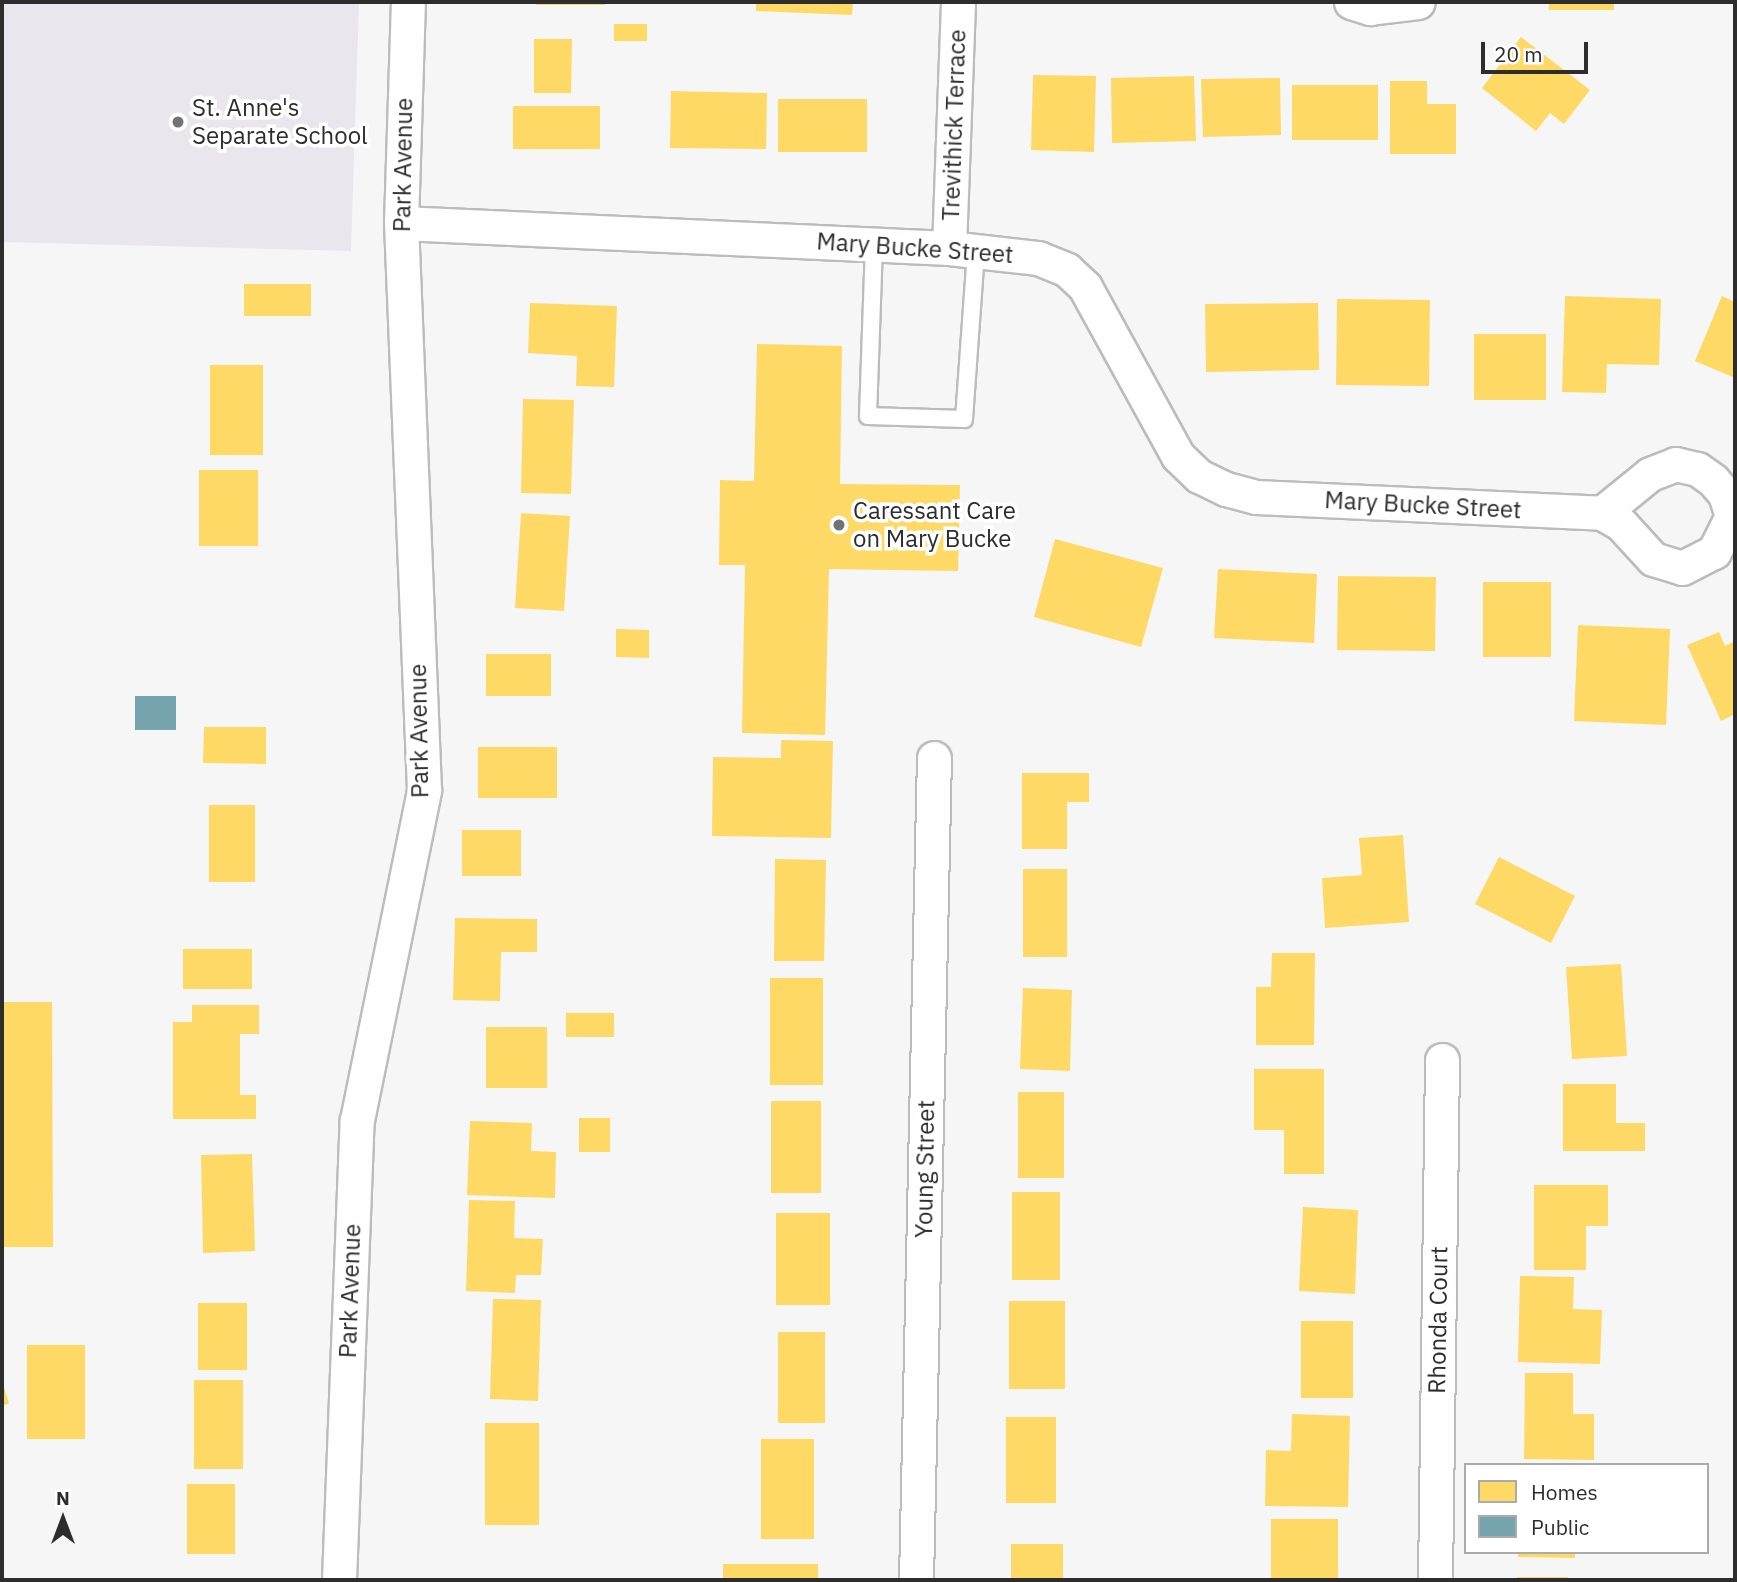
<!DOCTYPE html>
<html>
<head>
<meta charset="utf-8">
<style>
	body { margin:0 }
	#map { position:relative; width:1737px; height:1582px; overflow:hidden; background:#f6f6f7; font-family:"IBM Plex Sans",sans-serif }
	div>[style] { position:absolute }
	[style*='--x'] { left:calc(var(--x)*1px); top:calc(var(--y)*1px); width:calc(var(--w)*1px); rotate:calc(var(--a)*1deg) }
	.built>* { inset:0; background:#e9e7ed }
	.homes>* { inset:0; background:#ffd966 }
	.public>* { inset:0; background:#76a5af }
	.roads { filter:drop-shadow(2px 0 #bcbcbd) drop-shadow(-2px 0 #bcbcbd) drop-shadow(0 2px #bcbcbd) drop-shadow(0 -2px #bcbcbd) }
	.lane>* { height:16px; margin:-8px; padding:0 8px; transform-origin:8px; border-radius:8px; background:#fefefe }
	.street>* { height:33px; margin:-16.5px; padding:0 16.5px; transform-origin:16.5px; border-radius:16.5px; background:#fefefe }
	.dots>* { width:19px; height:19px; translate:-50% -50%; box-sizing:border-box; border:4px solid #fff; border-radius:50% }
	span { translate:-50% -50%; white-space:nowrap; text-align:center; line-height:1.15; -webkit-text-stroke:7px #fff; paint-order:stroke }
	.poi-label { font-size:24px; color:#2e2d2e }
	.left { translate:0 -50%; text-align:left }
	.street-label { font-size:24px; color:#2e2d2e }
	.frame { position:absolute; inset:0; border:4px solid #2e2d2e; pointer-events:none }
	.legend { position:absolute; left:1464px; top:1463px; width:245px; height:91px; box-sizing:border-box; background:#fff; border:2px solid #ababab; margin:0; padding:9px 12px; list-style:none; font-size:21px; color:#2e2d2e }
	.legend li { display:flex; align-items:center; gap:14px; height:35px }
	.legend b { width:35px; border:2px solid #ababab }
	.north { position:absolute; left:28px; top:1484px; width:70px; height:70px; -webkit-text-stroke:5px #fff; paint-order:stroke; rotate:0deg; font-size:19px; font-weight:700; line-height:28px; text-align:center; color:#2e2d2e }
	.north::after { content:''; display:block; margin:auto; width:24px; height:32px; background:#2e2d2e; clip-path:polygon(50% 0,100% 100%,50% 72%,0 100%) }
	.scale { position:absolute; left:1481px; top:42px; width:107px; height:32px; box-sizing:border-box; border:4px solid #2e2d2e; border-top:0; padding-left:9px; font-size:21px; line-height:24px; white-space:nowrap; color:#2e2d2e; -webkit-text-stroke:5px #fff; paint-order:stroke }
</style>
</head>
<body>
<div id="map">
	<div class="built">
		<div style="clip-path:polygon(2px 2px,359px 2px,351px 251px,2px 242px)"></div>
	</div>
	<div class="homes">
		<div style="clip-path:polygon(536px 2px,605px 2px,605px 5px,536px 5px)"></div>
		<div style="clip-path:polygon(756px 2px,853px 2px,852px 15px,756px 11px)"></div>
		<div style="clip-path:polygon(1549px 2px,1614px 2px,1614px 10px,1549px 10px)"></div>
		<div style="clip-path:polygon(614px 24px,647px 24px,647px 41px,614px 41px)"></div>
		<div style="clip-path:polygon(1521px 37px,1590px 90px,1564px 124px,1550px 113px,1536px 131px,1482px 88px)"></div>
		<div style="clip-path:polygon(534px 39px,572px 39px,571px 93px,534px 93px)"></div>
		<div style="clip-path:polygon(1033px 75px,1096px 76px,1094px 152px,1031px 150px)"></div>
		<div style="clip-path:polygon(1194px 76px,1196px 141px,1112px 143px,1111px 78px)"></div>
		<div style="clip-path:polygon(1280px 78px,1281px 135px,1203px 137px,1201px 79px)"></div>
		<div style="clip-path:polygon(1390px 81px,1427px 81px,1427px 104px,1456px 104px,1456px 154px,1390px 154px)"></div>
		<div style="clip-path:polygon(1292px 85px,1378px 85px,1378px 140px,1292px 140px)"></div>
		<div style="clip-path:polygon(671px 91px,767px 93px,766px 149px,670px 148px)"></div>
		<div style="clip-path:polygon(778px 99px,867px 99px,867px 152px,778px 152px)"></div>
		<div style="clip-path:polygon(513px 106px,600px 106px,600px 149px,513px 149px)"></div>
		<div style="clip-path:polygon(244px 284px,311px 284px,311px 316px,244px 316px)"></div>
		<div style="clip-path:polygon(1565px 296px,1661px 299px,1659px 365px,1607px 364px,1606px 393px,1562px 392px)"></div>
		<div style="clip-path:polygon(1722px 296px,1735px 302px,1735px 378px,1695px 361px)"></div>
		<div style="clip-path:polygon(1337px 299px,1430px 300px,1429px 386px,1336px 385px)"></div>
		<div style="clip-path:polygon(530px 303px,617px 306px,614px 387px,576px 386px,577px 356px,528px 353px)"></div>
		<div style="clip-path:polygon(1318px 303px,1319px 370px,1206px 372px,1205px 304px)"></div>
		<div style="clip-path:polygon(1474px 334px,1546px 334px,1546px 400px,1474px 400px)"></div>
		<div style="clip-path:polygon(757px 344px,842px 346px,840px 484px,960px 485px,958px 571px,829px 569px,825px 735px,742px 733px,745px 565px,719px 565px,720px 480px,754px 481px)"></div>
		<div style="clip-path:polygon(210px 365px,263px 365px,263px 455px,210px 455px)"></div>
		<div style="clip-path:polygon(523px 399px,574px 400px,571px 494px,521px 493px)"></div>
		<div style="clip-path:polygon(199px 470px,258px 470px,258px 546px,199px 546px)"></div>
		<div style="clip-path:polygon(521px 513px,570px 516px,564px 611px,515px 608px)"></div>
		<div style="clip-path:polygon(1055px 539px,1163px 568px,1141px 647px,1034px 617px)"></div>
		<div style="clip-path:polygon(1218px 569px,1317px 574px,1314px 643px,1214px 638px)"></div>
		<div style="clip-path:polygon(1338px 576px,1436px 577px,1435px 651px,1337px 650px)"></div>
		<div style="clip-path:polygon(1483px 582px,1551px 582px,1551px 657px,1483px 657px)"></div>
		<div style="clip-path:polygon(1578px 625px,1670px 629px,1666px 725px,1574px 721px)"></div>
		<div style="clip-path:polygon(616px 629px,649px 630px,649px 658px,616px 657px)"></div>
		<div style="clip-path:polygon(1719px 632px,1725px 646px,1735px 641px,1735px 714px,1721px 721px,1687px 645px)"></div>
		<div style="clip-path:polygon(486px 654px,551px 654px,551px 696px,486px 696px)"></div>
		<div style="clip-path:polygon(204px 727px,266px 727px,266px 764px,203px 763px)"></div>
		<div style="clip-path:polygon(781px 740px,833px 741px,831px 838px,712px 836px,713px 757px,781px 758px)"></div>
		<div style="clip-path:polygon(478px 747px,557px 747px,557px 798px,478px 798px)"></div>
		<div style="clip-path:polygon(1022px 773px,1089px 773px,1089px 802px,1067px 802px,1067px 849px,1022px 849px)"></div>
		<div style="clip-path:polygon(209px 805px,255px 805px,255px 882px,209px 882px)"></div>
		<div style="clip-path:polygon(462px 830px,521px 830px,521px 876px,462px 876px)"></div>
		<div style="clip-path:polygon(1403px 835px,1409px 922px,1325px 928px,1322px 878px,1362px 875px,1359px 838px)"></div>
		<div style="clip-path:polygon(1499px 857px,1575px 896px,1551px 943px,1475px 904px)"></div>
		<div style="clip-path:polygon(775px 859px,826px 860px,824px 961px,774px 961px)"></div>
		<div style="clip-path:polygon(1023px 869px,1067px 869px,1067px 957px,1023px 957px)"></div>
		<div style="clip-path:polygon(455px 918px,537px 919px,537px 952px,501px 952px,500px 1001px,453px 1000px)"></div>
		<div style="clip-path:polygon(183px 949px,252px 949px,252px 989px,183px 989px)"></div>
		<div style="clip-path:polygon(1272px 953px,1315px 953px,1314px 1045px,1256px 1045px,1256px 987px,1271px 987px)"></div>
		<div style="clip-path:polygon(1621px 964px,1627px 1056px,1572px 1059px,1566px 967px)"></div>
		<div style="clip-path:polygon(770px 978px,823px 978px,823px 1085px,770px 1085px)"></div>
		<div style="clip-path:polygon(1023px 988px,1072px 990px,1070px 1071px,1020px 1069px)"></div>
		<div style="clip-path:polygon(2px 1002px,52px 1002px,53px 1247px,2px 1247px)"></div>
		<div style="clip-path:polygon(192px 1005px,259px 1005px,259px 1034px,240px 1034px,240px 1095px,256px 1095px,256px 1119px,173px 1119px,173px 1022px,192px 1022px)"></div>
		<div style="clip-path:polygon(566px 1013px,614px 1013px,614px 1037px,566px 1037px)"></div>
		<div style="clip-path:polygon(486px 1027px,547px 1027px,547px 1088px,486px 1088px)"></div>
		<div style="clip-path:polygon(1254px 1069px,1324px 1069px,1324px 1174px,1284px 1174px,1284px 1130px,1254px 1130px)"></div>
		<div style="clip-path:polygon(1563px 1084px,1616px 1084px,1616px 1123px,1645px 1123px,1645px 1151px,1563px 1151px)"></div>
		<div style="clip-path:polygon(1018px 1092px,1064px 1092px,1064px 1178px,1018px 1178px)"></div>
		<div style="clip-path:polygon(771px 1101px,821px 1101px,821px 1193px,771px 1193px)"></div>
		<div style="clip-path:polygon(579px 1118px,610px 1118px,610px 1152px,579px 1152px)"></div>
		<div style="clip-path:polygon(470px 1121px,532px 1123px,531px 1151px,556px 1152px,555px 1198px,467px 1195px)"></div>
		<div style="clip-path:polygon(252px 1154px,255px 1251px,203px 1253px,201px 1155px)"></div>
		<div style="clip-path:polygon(1534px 1185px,1608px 1185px,1608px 1226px,1586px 1226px,1586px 1270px,1534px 1270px)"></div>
		<div style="clip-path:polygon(1012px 1192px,1060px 1192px,1060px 1280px,1012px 1280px)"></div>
		<div style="clip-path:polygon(469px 1200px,515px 1201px,514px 1238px,543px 1239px,541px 1275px,516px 1275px,515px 1293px,466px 1291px)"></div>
		<div style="clip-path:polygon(1303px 1207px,1358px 1210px,1355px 1294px,1299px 1291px)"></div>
		<div style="clip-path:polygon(776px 1213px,830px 1213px,830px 1305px,776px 1305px)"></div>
		<div style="clip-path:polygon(1520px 1276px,1574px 1277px,1573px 1309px,1602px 1310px,1600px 1364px,1518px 1362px)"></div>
		<div style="clip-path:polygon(493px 1299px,541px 1300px,538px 1401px,490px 1399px)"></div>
		<div style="clip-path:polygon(1009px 1301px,1065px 1301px,1065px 1389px,1009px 1389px)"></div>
		<div style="clip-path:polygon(198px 1303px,247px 1303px,247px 1370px,198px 1370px)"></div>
		<div style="clip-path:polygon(1301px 1321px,1353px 1321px,1353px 1398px,1301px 1398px)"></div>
		<div style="clip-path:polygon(778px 1332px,825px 1332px,825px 1423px,778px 1423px)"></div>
		<div style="clip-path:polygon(27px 1345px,85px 1345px,85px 1439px,27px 1439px)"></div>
		<div style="clip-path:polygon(1525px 1373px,1573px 1373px,1573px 1414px,1594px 1414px,1594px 1460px,1524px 1459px)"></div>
		<div style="clip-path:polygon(2px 1380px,9px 1404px,2px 1405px)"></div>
		<div style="clip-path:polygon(194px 1380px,243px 1380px,243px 1469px,194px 1469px)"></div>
		<div style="clip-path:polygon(1292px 1414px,1350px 1416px,1348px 1507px,1265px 1506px,1266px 1450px,1291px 1451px)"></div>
		<div style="clip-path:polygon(1006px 1417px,1056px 1417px,1056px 1503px,1006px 1503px)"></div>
		<div style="clip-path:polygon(485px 1423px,539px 1423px,539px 1525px,485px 1525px)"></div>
		<div style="clip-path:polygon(761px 1439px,814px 1439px,814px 1539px,761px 1539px)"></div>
		<div style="clip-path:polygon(187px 1484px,235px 1484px,235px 1554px,187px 1554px)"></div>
		<div style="clip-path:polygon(1271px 1519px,1338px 1519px,1338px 1580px,1271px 1580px)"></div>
		<div style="clip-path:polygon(1011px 1544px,1063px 1544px,1063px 1580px,1011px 1580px)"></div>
		<div style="clip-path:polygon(1518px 1552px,1575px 1552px,1575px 1558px,1518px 1557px)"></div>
		<div style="clip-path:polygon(723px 1564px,818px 1564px,818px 1580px,723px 1580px)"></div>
		<div style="clip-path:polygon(1517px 1577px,1568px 1577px,1568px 1580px,1517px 1580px)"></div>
	</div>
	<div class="public">
		<div style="clip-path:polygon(135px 696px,176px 696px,176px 730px,135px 730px)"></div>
	</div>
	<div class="roads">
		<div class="lane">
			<div style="--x:874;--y:244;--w:172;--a:92"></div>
			<div style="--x:868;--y:416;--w:96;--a:1.8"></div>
			<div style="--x:964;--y:419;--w:169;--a:-85.9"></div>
		</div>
		<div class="street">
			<div style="--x:1351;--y:2;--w:20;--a:18"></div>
			<div style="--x:1370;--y:8;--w:48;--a:-7.1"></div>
			<div style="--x:401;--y:223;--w:549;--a:2.61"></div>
			<div style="--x:949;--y:248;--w:90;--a:6.4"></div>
			<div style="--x:1038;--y:258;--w:31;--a:22"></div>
			<div style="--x:1067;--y:270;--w:25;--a:43"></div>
			<div style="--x:1085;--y:287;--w:193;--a:61.2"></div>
			<div style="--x:1178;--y:456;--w:29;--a:44"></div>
			<div style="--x:1199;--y:476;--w:30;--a:26"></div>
			<div style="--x:1226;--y:489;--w:31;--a:15"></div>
			<div style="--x:1256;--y:497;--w:346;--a:2.6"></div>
			<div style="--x:1602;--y:513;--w:22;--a:30"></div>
			<div style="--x:1621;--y:524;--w:47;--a:47.6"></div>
			<div style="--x:1653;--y:559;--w:30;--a:17"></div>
			<div style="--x:1682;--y:568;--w:36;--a:-27"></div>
			<div style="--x:1714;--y:552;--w:40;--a:-63.4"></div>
			<div style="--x:1732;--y:516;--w:23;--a:-108"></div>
			<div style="--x:1725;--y:494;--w:18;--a:-131"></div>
			<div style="--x:1713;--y:480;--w:19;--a:-145"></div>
			<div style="--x:1697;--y:469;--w:22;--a:-167"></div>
			<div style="--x:1676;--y:464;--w:28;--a:159"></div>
			<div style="--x:1650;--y:474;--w:62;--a:140.9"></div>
			<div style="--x:949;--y:248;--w:246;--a:-87.9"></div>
			<div style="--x:339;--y:1580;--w:460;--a:-87.8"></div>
			<div style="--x:357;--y:1120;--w:337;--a:-78.5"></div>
			<div style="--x:424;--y:790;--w:567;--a:-92.32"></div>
			<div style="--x:401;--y:223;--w:221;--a:-88.2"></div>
			<div style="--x:916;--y:1580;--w:822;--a:-88.75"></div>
			<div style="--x:1435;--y:1580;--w:520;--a:-89.23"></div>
		</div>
	</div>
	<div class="dots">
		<div style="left:178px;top:122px;background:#747374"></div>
		<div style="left:839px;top:525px;background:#747374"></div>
	</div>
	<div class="poi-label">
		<span class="left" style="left:192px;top:122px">St. Anne's<br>Separate School</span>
		<span class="left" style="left:853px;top:525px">Caressant Care<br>on Mary Bucke</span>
	</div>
	<div class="street-label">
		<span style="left:954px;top:125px;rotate:-88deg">Trevithick Terrace</span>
		<span style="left:403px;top:165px;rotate:-89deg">Park Avenue</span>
		<span style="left:915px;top:248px;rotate:4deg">Mary Bucke Street</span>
		<span style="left:1423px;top:505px;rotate:3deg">Mary Bucke Street</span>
		<span style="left:419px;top:731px;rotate:-91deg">Park Avenue</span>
		<span style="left:925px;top:1169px;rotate:-89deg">Young Street</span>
		<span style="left:350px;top:1291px;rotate:-88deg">Park Avenue</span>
		<span style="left:1438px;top:1320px;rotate:-89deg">Rhonda Court</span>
	</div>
	<div class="frame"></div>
	<ul class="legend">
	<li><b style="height:19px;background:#ffd966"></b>Homes</li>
	<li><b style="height:19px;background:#76a5af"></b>Public</li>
	</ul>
	<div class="north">N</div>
	<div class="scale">20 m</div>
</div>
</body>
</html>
